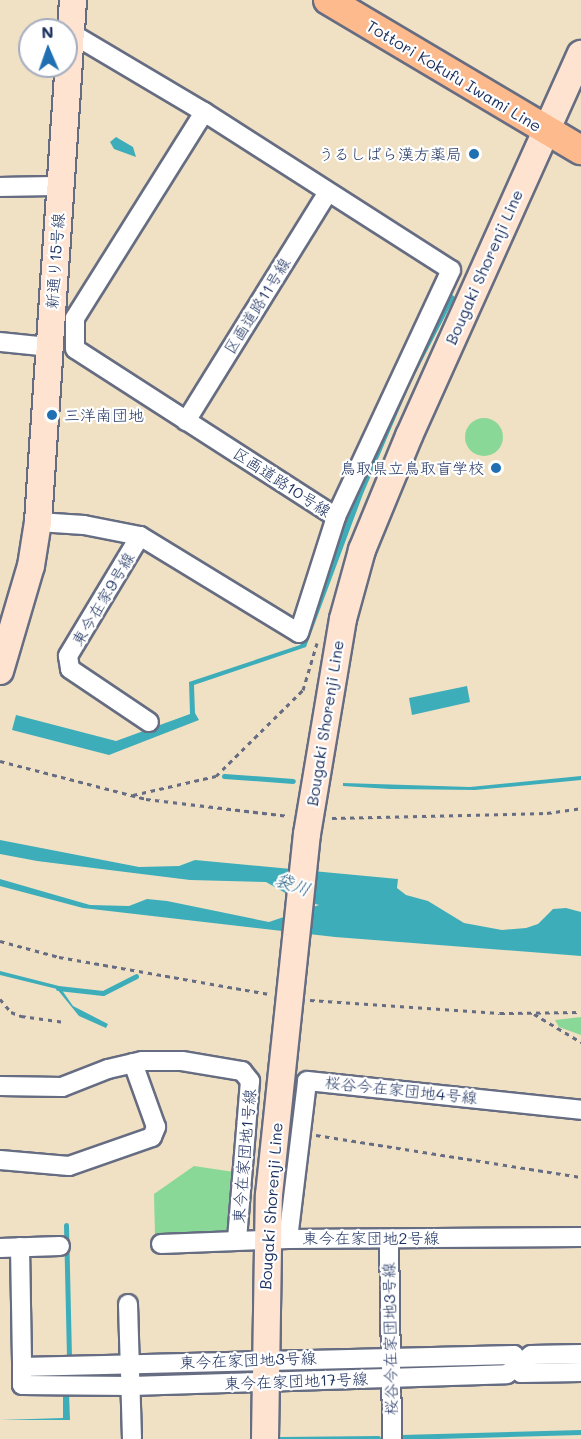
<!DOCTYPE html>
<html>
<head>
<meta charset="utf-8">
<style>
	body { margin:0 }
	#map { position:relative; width:581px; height:1439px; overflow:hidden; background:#f1e1c4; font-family:Mali,"Klee One",sans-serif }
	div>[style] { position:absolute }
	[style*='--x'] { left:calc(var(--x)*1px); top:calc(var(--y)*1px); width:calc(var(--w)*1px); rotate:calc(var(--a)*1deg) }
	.green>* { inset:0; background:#89d897 }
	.round { border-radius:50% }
	.water>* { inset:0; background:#3eadba }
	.stream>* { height:5px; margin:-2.5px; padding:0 2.5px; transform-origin:2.5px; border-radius:2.5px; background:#3eadba }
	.path>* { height:3px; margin-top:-1.5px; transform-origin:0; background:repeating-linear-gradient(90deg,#666d82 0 4.5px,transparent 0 9px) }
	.roads { filter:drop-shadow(2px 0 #666d82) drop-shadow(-2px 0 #666d82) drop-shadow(0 2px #666d82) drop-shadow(0 -2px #666d82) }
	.street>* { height:18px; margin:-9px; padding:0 9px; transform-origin:9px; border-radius:9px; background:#fff }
	.secondary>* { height:26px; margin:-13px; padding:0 13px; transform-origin:13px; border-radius:13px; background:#fee3d1 }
	.primary>* { height:28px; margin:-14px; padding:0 14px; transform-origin:14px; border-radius:14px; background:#fcba8d }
	.dots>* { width:16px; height:16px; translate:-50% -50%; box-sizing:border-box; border:3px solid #fff; border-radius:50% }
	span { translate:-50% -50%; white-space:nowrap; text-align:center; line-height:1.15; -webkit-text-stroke:4.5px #fff; paint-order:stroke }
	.street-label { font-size:16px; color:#1b2f5e }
	.poi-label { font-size:16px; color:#1b2f5e }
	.right { translate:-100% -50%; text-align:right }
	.left { translate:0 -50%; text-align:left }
	.water-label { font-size:18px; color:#296183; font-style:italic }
	.north { position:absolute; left:18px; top:18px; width:60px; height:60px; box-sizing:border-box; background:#fff; border:2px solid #a4acbf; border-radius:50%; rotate:358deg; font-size:16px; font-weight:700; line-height:24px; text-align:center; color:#1b2f5e }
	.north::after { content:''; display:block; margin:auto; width:21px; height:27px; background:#1f6fb2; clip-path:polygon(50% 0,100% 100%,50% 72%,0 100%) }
</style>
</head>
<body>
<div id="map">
	<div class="green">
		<div class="round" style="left:465px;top:418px;width:38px;height:38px"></div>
		<div style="clip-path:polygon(581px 1017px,581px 1035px,559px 1027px,555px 1020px)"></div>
		<div style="clip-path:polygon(194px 1166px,234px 1172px,230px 1228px,224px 1235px,155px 1236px,154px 1194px)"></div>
	</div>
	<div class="water">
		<div style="clip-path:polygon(116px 137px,133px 147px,136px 157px,114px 149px,110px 142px)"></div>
		<div style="clip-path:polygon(451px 294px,455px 297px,411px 382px,363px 494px,306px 647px,194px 685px,195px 713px,199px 720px,109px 755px,12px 730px,16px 715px,116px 741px,190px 714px,189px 682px,300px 645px,351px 508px,391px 413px)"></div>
		<div style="clip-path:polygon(467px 686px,470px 702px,412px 715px,409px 698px)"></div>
		<div style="clip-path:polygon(581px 776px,581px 780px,475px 790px,390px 789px,343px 786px,343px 783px,470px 787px)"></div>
		<div style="clip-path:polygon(0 840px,139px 867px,179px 866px,195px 860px,398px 879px,397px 888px,406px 895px,428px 901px,464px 923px,502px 930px,526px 928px,538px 924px,553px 909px,566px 908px,581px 912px,581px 956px,335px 937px,83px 908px,0 886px,0 879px,90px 905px,129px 906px,147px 899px,167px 901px,269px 922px,319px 905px,296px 899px,266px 882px,190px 880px,37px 861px,0 854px)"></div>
		<div style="clip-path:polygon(0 971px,59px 986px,73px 1006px,108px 1024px,106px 1028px,79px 1016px,57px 989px,0 975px)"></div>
		<div style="clip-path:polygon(581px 1359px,581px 1368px,63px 1380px,63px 1371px)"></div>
		<div style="clip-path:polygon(69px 1392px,70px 1420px,0 1420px,63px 1418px,63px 1393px)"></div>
	</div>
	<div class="stream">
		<div style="--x:224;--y:776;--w:69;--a:4.1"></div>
		<div style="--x:58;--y:988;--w:45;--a:6.3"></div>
		<div style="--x:103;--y:993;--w:37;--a:-27"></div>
		<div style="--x:66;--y:1225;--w:130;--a:88.7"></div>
		<div style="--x:401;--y:1437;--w:180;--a:-1.6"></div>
		<div style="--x:280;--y:1439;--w:98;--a:-0.6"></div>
	</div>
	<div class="path">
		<div style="--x:0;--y:761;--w:151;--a:14.6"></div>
		<div style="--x:146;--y:799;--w:144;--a:6.8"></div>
		<div style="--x:133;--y:795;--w:85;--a:-12.9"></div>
		<div style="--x:216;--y:776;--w:122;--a:-44.7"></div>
		<div style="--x:303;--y:690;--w:49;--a:-73.4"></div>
		<div style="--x:332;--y:818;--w:215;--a:-1.3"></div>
		<div style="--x:547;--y:813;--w:34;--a:-8"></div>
		<div style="--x:0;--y:941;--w:61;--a:15.2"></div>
		<div style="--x:59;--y:957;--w:212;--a:10"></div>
		<div style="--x:0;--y:999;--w:17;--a:50"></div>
		<div style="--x:11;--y:1012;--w:11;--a:22"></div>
		<div style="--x:21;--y:1016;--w:44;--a:7.8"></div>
		<div style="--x:310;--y:1000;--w:190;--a:3.9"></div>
		<div style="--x:500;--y:1013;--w:81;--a:-0.7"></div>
		<div style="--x:534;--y:1014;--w:55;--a:30.8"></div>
		<div style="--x:316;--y:1135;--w:268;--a:9"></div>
	</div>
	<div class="roads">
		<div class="street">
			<div style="--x:71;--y:33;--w:155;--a:30.7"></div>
			<div style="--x:204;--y:112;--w:293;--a:32.6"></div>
			<div style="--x:451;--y:270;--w:272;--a:115"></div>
			<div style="--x:336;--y:517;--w:310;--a:-147.2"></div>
			<div style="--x:75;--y:349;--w:31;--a:-90"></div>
			<div style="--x:75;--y:318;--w:243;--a:-57.9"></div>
			<div style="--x:0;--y:187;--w:59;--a:-1"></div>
			<div style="--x:0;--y:342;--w:49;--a:5.8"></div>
			<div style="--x:186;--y:421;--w:269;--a:-58.2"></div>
			<div style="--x:38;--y:522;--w:46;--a:3.7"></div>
			<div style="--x:84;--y:525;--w:57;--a:11.1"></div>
			<div style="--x:140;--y:536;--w:140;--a:121"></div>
			<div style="--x:68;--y:656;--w:13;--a:81"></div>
			<div style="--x:70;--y:669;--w:95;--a:33.9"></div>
			<div style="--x:140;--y:536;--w:186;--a:31.4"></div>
			<div style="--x:299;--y:633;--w:122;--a:-72.3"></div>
			<div style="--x:0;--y:1086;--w:62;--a:0.9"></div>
			<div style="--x:62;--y:1087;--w:49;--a:-21.4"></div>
			<div style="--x:108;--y:1069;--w:35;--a:-13"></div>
			<div style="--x:142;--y:1061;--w:40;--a:0"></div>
			<div style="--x:182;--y:1061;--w:61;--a:9.5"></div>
			<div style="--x:242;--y:1071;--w:13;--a:51"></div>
			<div style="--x:250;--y:1081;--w:160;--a:94.7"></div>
			<div style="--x:0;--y:1160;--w:69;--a:5"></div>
			<div style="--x:69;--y:1166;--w:88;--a:-19.3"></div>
			<div style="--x:152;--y:1137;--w:11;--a:-68"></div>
			<div style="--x:156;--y:1127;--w:68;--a:-109.8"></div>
			<div style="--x:288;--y:1239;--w:159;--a:-83.1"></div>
			<div style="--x:307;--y:1081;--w:276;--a:6"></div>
			<div style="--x:389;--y:1239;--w:200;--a:89.1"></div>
			<div style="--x:161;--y:1244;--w:127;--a:-2.3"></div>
			<div style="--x:288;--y:1239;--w:293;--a:-0.4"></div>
			<div style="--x:20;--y:1247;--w:120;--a:89"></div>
			<div style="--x:22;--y:1367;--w:492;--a:-1.4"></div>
			<div style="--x:514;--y:1355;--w:19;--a:69"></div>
			<div style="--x:521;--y:1373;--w:60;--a:-1"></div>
			<div style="--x:0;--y:1248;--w:60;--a:-1.9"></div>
			<div style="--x:128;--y:1304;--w:135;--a:88.3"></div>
			<div style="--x:22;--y:1367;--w:18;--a:90"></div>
			<div style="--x:22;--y:1385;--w:109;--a:0.5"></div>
			<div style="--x:131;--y:1386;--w:376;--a:-1.8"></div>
			<div style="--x:507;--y:1374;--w:31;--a:-38"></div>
			<div style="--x:531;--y:1355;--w:50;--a:-1.1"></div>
		</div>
		<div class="secondary">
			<div style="--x:0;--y:671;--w:109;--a:-73.6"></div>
			<div style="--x:31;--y:566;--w:45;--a:-81"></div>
			<div style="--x:38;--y:522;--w:523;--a:-86.16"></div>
			<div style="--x:265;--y:1439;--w:244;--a:-89.1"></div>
			<div style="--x:269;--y:1195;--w:363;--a:-84"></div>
			<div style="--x:307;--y:834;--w:218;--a:-80.5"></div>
			<div style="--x:343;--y:619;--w:72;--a:-74.6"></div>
			<div style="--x:362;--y:550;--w:123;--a:-67.6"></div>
			<div style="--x:409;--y:436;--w:419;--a:-65.8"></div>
		</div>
		<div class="primary">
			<div style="--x:328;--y:0;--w:294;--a:30.7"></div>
		</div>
	</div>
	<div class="dots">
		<div style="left:474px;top:154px;background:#1f6fb2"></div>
		<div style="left:52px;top:415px;background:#1f6fb2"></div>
		<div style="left:496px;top:468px;background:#1f6fb2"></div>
	</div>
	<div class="street-label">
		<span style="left:454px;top:76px;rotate:31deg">Tottori Kokufu Iwami Line</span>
		<span style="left:55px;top:261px;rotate:-86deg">新通り15号線</span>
		<span style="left:484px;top:267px;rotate:-66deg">Bougaki Shorenji Line</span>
		<span style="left:257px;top:306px;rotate:-58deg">区画道路11号線</span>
		<span style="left:282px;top:482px;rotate:33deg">区画道路10号線</span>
		<span style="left:103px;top:599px;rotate:-59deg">東今在家9号線</span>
		<span style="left:325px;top:723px;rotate:-81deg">Bougaki Shorenji Line</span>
		<span style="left:401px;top:1090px;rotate:6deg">桜谷今在家団地4号線</span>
		<span style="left:244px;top:1156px;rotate:-85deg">東今在家団地1号線</span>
		<span style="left:271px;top:1206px;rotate:-86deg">Bougaki Shorenji Line</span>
		<span style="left:371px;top:1238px">東今在家団地2号線</span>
		<span style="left:390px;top:1339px;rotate:-91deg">桜谷今在家団地3号線</span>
		<span style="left:248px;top:1360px;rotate:-2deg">東今在家団地3号線</span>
		<span style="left:296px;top:1381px;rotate:-2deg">東今在家団地17号線</span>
	</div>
	<div class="poi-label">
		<span class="right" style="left:462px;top:154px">うるしばら漢方薬局</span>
		<span class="left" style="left:64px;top:415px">三洋南団地</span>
		<span class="right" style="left:484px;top:468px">鳥取県立鳥取盲学校</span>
	</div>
	<div class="water-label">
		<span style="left:293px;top:884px;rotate:20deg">袋川</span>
	</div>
	<div class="north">N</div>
</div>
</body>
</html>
